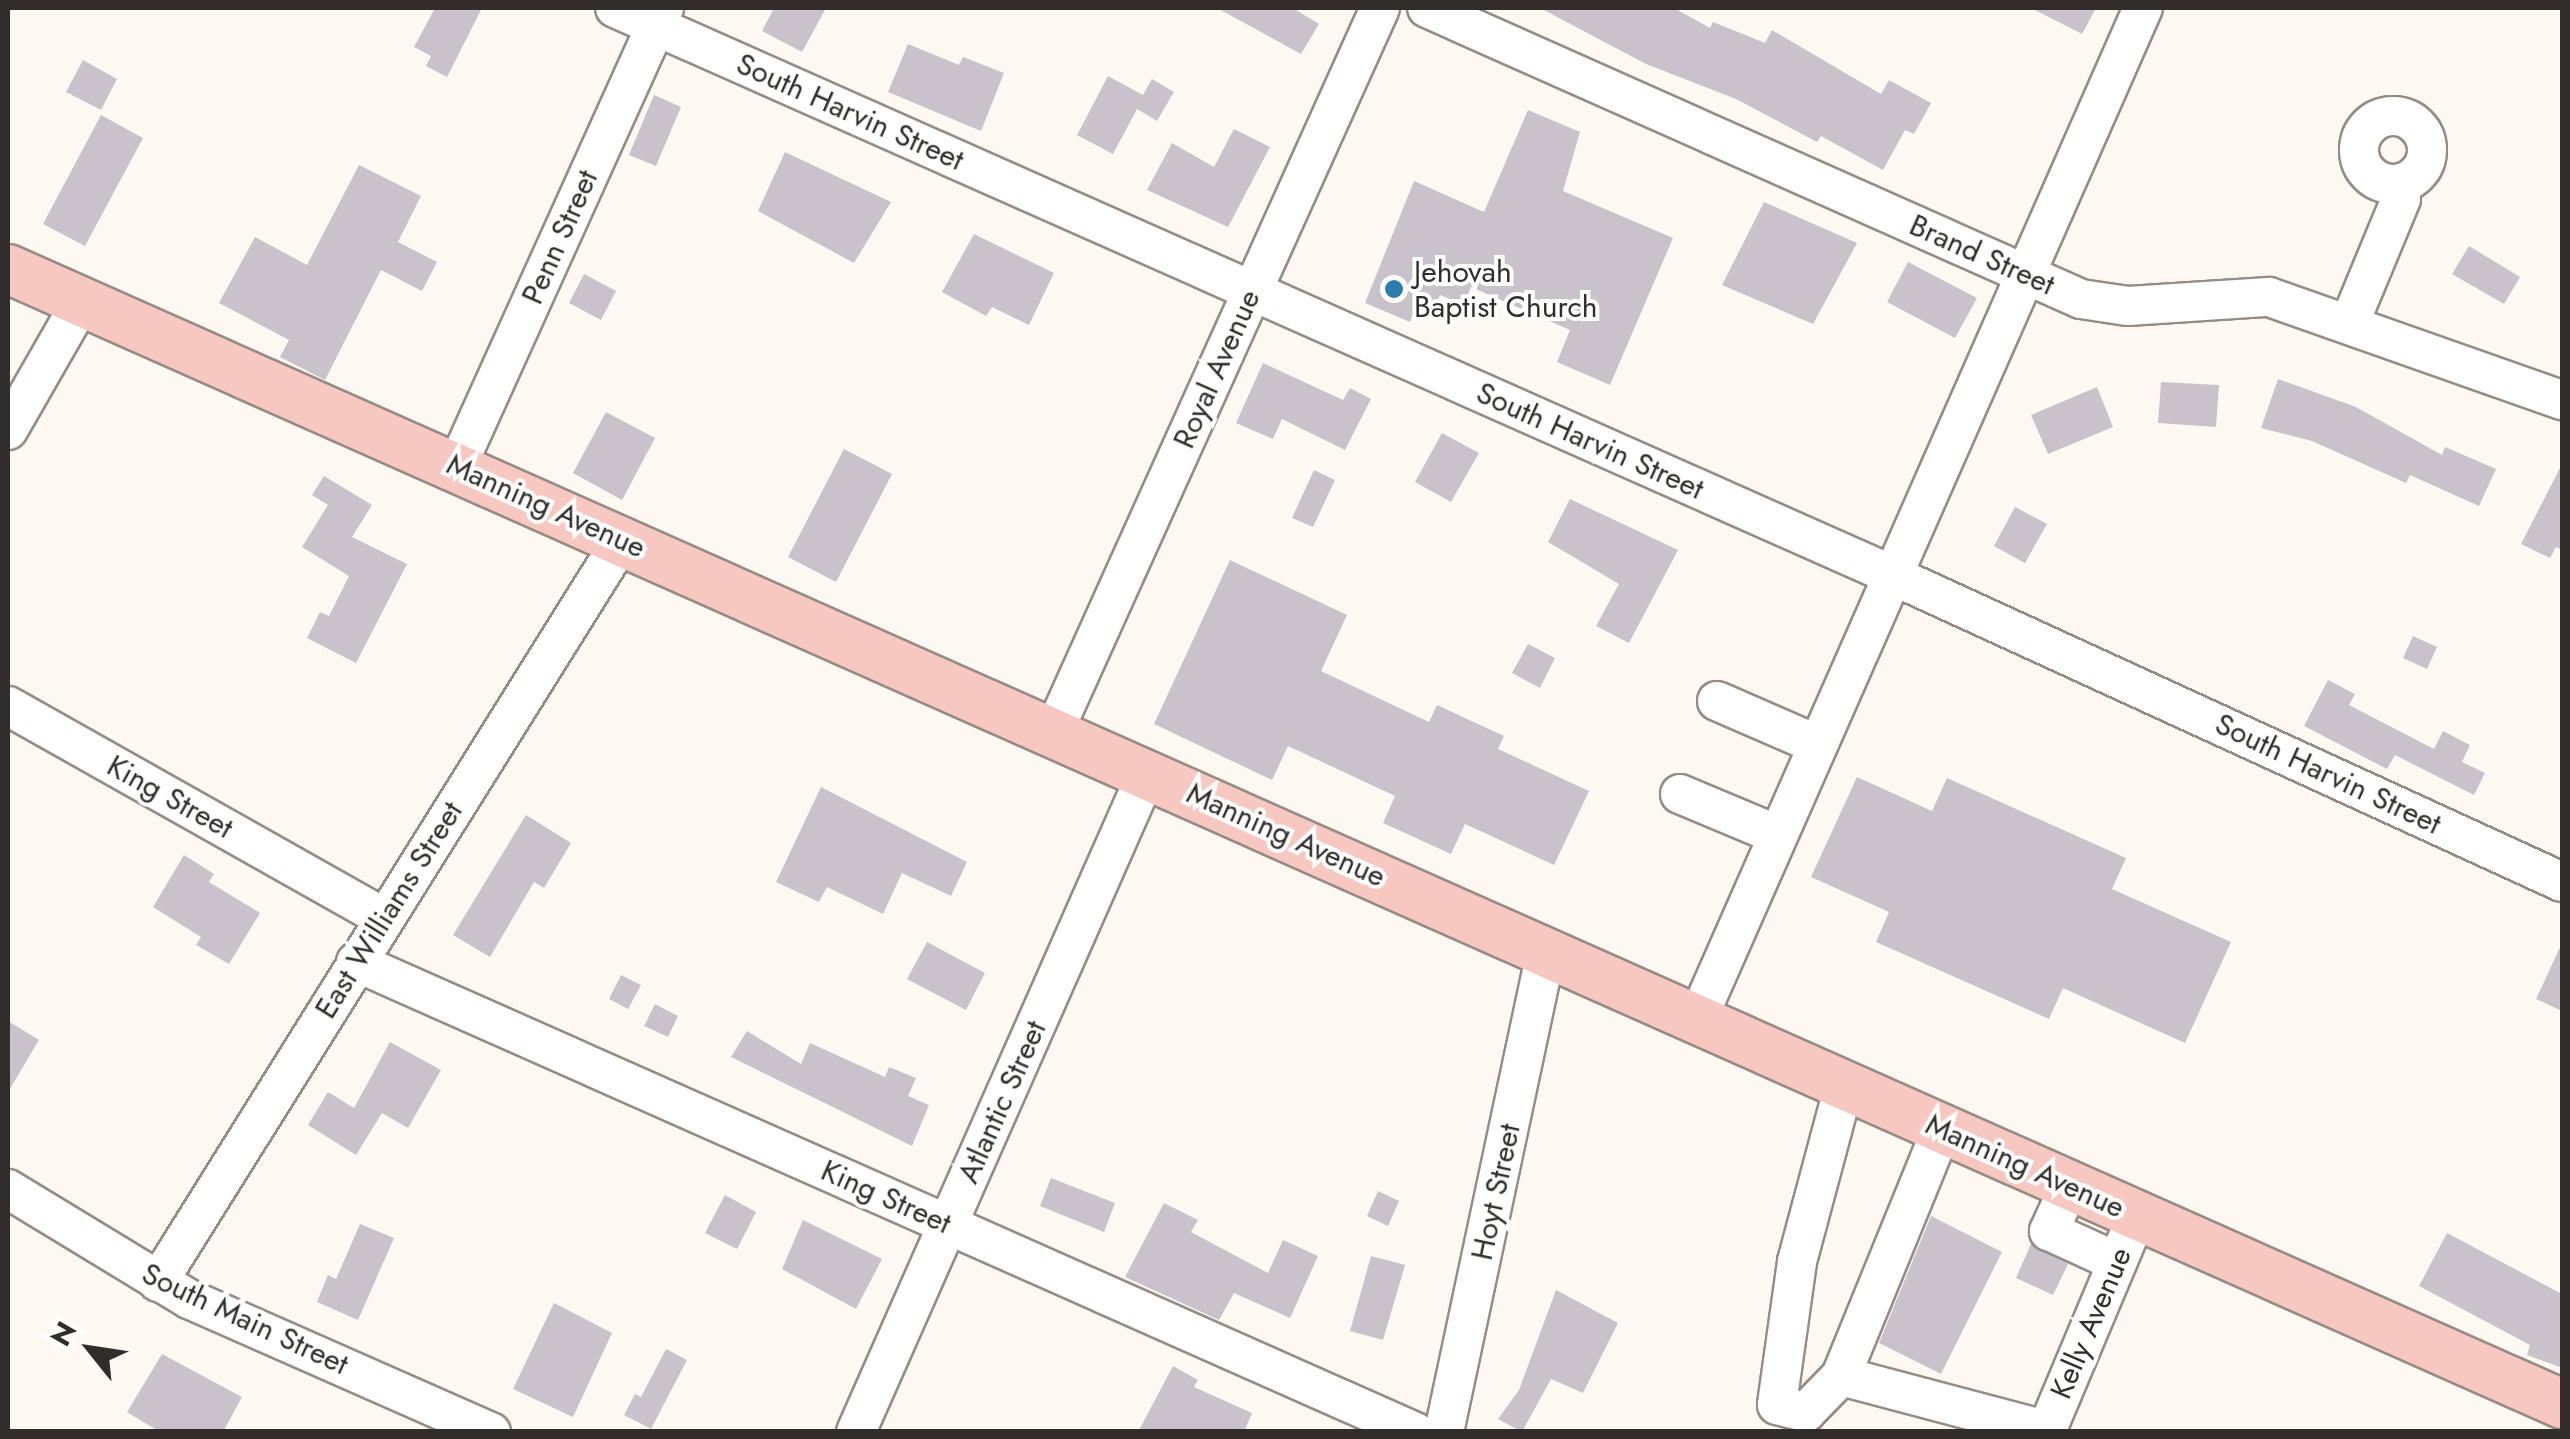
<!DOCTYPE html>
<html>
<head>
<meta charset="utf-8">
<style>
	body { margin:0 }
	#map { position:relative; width:2570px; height:1439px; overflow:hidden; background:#fef8f3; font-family:Jost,sans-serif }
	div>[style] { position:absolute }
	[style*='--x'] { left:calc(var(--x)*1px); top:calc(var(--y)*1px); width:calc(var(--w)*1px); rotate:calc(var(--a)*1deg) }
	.building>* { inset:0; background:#cac2cb }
	.roads { filter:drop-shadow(2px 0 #958c85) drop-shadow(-2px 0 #958c85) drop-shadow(0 2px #958c85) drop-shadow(0 -2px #958c85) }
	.minor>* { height:38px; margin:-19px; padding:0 19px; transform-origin:19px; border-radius:19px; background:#fff }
	.minor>.ring { margin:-19px; padding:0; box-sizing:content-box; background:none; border:38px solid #fff; border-radius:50% }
	.major>* { height:48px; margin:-24px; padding:0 24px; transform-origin:24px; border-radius:24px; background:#f7c8c1 }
	.dots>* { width:28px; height:28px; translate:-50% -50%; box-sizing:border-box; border:5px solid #fff; border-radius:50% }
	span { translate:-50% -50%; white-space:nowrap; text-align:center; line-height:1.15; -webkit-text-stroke:8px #fff; paint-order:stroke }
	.street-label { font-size:30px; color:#312d2a }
	.poi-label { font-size:30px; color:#312d2a }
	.left { translate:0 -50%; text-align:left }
	.frame { position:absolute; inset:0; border:10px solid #312d2a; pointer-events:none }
	.north { position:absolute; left:40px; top:1299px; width:100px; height:100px; -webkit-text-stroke:8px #fff; paint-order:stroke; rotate:300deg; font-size:28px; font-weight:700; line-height:40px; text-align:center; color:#312d2a }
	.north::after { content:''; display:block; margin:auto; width:35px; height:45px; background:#312d2a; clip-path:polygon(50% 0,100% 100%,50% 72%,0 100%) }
</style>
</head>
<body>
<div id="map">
	<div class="building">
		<div style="clip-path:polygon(435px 8px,482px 8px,447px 77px,426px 66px,431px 56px,414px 47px)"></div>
		<div style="clip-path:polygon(774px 8px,826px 8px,802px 52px,762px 31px)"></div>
		<div style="clip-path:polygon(1217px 8px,1293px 8px,1319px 24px,1301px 54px)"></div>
		<div style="clip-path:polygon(1540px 8px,1674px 8px,1710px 28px,1713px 22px,1765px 43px,1772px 30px,1881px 94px,1889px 80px,1931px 103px,1914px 134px,1905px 130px,1883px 170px,1821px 136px,1817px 142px,1736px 99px,1646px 64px)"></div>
		<div style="clip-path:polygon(2031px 8px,2096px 8px,2082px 34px)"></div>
		<div style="clip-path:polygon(908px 44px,959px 65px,963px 57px,1004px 73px,981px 131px,888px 92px)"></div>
		<div style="clip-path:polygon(83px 60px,117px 79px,101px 110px,66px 92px)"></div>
		<div style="clip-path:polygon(1108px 76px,1143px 95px,1152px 79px,1174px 92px,1157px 121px,1137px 109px,1113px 154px,1077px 135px)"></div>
		<div style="clip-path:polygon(654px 95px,681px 107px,656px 166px,629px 155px)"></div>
		<div style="clip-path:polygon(1528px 110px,1580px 132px,1563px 191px,1673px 238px,1610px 385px,1557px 362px,1570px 330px,1471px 287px,1464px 305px,1440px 295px,1430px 318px,1414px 311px,1410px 322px,1365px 303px,1414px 181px,1484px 212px)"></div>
		<div style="clip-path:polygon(101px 115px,143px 138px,85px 246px,43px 224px)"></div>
		<div style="clip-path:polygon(1234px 129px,1270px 147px,1228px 227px,1147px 190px,1172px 143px,1214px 167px)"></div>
		<div style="clip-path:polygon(785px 152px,891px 202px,854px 263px,758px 211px)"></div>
		<div style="clip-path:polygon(359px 165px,421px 196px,398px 242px,437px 262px,422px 291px,381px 270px,325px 380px,280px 357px,289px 340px,219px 303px,255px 237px,307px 265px)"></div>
		<div style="clip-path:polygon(1764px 202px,1857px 243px,1813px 324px,1722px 285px)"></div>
		<div style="clip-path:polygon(974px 234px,1054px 273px,1029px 325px,992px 307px,986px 316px,942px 292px)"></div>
		<div style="clip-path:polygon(2469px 246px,2520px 277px,2504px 304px,2452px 274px)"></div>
		<div style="clip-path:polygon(1908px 262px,1977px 298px,1955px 338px,1887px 302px)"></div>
		<div style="clip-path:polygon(584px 274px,616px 291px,601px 320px,569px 303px)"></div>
		<div style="clip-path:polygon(1263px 363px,1343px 400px,1350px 388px,1371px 399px,1345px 450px,1282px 419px,1273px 439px,1236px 423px)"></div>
		<div style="clip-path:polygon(2278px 379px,2356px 407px,2442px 455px,2445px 447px,2496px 469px,2479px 506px,2410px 475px,2406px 483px,2312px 441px,2261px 428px)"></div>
		<div style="clip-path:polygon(2161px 382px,2219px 385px,2216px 427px,2158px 423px)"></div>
		<div style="clip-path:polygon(2097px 387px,2113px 427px,2048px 454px,2031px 415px)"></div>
		<div style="clip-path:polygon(606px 412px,655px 438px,622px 500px,573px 473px)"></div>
		<div style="clip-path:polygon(1442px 433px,1479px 453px,1451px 502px,1415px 482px)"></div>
		<div style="clip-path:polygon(844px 449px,892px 474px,836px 582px,788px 557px)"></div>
		<div style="clip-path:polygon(2562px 464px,2562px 550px,2556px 547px,2550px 558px,2521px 544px)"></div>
		<div style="clip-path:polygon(1314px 470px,1335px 480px,1313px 527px,1292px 518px)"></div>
		<div style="clip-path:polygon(324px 476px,372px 505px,352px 537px,407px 564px,356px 663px,307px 638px,320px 612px,329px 616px,349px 576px,302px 547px,328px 505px,312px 495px)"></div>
		<div style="clip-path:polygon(1570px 499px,1678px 550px,1629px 643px,1596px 626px,1619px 584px,1548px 542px)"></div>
		<div style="clip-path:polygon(2015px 507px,2047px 524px,2025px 563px,1994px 546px)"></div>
		<div style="clip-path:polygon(1230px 560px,1347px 615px,1321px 671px,1429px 722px,1437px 705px,1504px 736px,1498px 749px,1589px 791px,1554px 865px,1465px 824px,1451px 854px,1383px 823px,1395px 796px,1288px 746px,1272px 780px,1154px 724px)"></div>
		<div style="clip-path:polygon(2413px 636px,2437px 647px,2427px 669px,2403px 658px)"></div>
		<div style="clip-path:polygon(1528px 644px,1555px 658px,1540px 688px,1512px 673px)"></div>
		<div style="clip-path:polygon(2328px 680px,2355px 694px,2349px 705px,2434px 749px,2443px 731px,2470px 745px,2462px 762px,2485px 773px,2474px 795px,2395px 755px,2387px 769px,2304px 726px)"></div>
		<div style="clip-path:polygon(1857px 777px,1932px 811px,1947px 778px,2126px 858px,2112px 889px,2231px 942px,2185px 1043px,2063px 988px,2049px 1019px,1876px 942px,1889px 912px,1811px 877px)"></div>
		<div style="clip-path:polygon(821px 787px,967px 862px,951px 896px,902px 873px,883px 914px,827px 887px,819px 902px,776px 882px)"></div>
		<div style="clip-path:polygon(526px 815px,571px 843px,544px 888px,534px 882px,490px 957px,453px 935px)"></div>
		<div style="clip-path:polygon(184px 855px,214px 874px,209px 882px,260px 913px,229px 964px,196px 945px,201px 937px,153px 907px)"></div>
		<div style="clip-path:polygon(927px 942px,985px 973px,966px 1010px,907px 979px)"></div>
		<div style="clip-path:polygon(2562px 943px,2562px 1011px,2536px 999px)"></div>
		<div style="clip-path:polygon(621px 975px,641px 985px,628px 1009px,609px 999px)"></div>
		<div style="clip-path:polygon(655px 1004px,678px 1016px,668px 1037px,644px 1026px)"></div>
		<div style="clip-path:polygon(8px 1021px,39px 1040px,8px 1092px)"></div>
		<div style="clip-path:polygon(747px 1031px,801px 1064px,810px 1043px,885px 1077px,889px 1067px,916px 1078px,908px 1096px,929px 1105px,912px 1146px,731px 1057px)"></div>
		<div style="clip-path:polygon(390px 1042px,441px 1070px,408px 1128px,382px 1113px,356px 1155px,308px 1125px,328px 1092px,354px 1108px)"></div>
		<div style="clip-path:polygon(1051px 1178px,1115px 1203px,1104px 1232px,1040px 1206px)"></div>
		<div style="clip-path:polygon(1378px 1191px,1399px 1201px,1388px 1226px,1367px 1216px)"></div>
		<div style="clip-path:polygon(725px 1195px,756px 1212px,737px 1249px,705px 1233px)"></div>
		<div style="clip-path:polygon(1164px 1203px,1198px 1220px,1191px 1232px,1268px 1273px,1283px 1240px,1318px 1256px,1290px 1318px,1234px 1293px,1219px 1320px,1125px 1277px)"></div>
		<div style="clip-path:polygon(1931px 1216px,2002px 1252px,1941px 1374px,1879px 1343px)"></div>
		<div style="clip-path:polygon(803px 1220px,882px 1259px,856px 1309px,782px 1269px)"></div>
		<div style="clip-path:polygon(360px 1224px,394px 1238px,358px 1320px,317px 1302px,328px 1275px,336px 1279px)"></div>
		<div style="clip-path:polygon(2447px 1233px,2562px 1294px,2562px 1368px,2527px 1355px,2530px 1345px,2419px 1286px)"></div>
		<div style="clip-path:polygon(2031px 1244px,2068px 1264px,2053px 1295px,2016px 1278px)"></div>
		<div style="clip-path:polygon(1371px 1256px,1405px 1265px,1383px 1340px,1350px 1331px)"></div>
		<div style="clip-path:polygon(1556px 1290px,1618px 1323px,1583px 1393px,1551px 1379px,1522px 1432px,1498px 1419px,1519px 1390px)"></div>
		<div style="clip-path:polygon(554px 1303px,612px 1333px,573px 1417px,513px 1389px)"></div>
		<div style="clip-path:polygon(666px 1349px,687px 1360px,651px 1429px,624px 1415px,635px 1394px,641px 1397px)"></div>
		<div style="clip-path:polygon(162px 1354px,242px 1397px,223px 1432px,160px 1432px,127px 1412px)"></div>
		<div style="clip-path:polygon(1173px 1366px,1198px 1380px,1194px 1387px,1252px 1413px,1244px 1432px,1138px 1432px)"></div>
	</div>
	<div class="roads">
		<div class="minor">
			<div style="--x:615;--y:8;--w:1397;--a:23.94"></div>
			<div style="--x:1892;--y:575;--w:737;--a:24.62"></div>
			<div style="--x:1427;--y:8;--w:716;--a:23.99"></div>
			<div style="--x:2081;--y:299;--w:48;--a:8.5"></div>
			<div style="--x:2128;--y:306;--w:141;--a:-3.7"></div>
			<div style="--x:2269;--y:297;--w:311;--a:19.4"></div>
			<div class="ring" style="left:2359px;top:116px;width:30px;height:30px"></div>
			<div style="--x:2350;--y:322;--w:133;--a:-67.5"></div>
			<div style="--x:2401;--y:199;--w:15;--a:-101"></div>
			<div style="--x:8;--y:430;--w:149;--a:-60.2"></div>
			<div style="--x:457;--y:466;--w:503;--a:-65.68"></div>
			<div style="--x:1717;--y:701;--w:110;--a:23.5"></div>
			<div style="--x:8;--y:706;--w:432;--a:29.4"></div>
			<div style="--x:1054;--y:731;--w:793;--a:-65.73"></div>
			<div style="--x:1680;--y:794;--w:106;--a:22.7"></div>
			<div style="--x:356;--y:962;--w:1159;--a:23.93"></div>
			<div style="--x:1697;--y:1020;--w:1106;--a:-66.22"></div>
			<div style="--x:1844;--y:1086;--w:182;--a:105"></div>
			<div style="--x:1797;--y:1262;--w:144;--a:98"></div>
			<div style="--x:1777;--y:1405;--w:30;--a:14"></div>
			<div style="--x:1806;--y:1412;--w:50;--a:-45.8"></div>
			<div style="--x:1841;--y:1376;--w:212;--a:14.8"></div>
			<div style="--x:2070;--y:1185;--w:51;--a:114.5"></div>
			<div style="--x:2049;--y:1231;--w:75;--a:24.5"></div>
			<div style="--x:8;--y:1189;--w:212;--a:31.3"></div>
			<div style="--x:189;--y:1299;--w:330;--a:23.8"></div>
			<div style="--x:158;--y:1282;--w:875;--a:-57.98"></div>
			<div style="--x:1841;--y:1376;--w:267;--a:-67.8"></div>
			<div style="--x:856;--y:1432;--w:720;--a:-66.17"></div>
			<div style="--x:1444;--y:1432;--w:491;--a:-78"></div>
			<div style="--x:2046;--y:1432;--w:235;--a:-67.2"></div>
		</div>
		<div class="major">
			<div style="--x:8;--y:269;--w:2795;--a:23.96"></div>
		</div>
	</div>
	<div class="dots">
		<div style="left:1394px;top:289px;background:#2c7dae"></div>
	</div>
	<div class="street-label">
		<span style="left:850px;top:112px;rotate:24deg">South Harvin Street</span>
		<span style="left:560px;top:237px;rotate:-66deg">Penn Street</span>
		<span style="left:1982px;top:255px;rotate:24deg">Brand Street</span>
		<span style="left:1217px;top:369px;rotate:-66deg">Royal Avenue</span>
		<span style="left:1590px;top:441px;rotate:24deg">South Harvin Street</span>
		<span style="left:546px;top:506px;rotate:24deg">Manning Avenue</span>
		<span style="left:2328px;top:774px;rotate:25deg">South Harvin Street</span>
		<span style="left:170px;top:797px;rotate:29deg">King Street</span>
		<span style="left:1286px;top:835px;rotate:24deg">Manning Avenue</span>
		<span style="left:389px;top:910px;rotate:-58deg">East Williams Street</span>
		<span style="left:1002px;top:1102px;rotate:-66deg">Atlantic Street</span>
		<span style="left:2025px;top:1166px;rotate:24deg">Manning Avenue</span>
		<span style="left:1496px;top:1192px;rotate:-78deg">Hoyt Street</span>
		<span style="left:886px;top:1197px;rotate:24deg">King Street</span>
		<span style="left:245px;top:1319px;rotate:25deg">South Main Street</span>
		<span style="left:2091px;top:1323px;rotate:-67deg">Kelly Avenue</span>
	</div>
	<div class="poi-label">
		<span class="left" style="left:1414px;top:289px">Jehovah<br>Baptist Church</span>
	</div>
	<div class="frame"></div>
	<div class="north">N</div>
</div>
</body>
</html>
